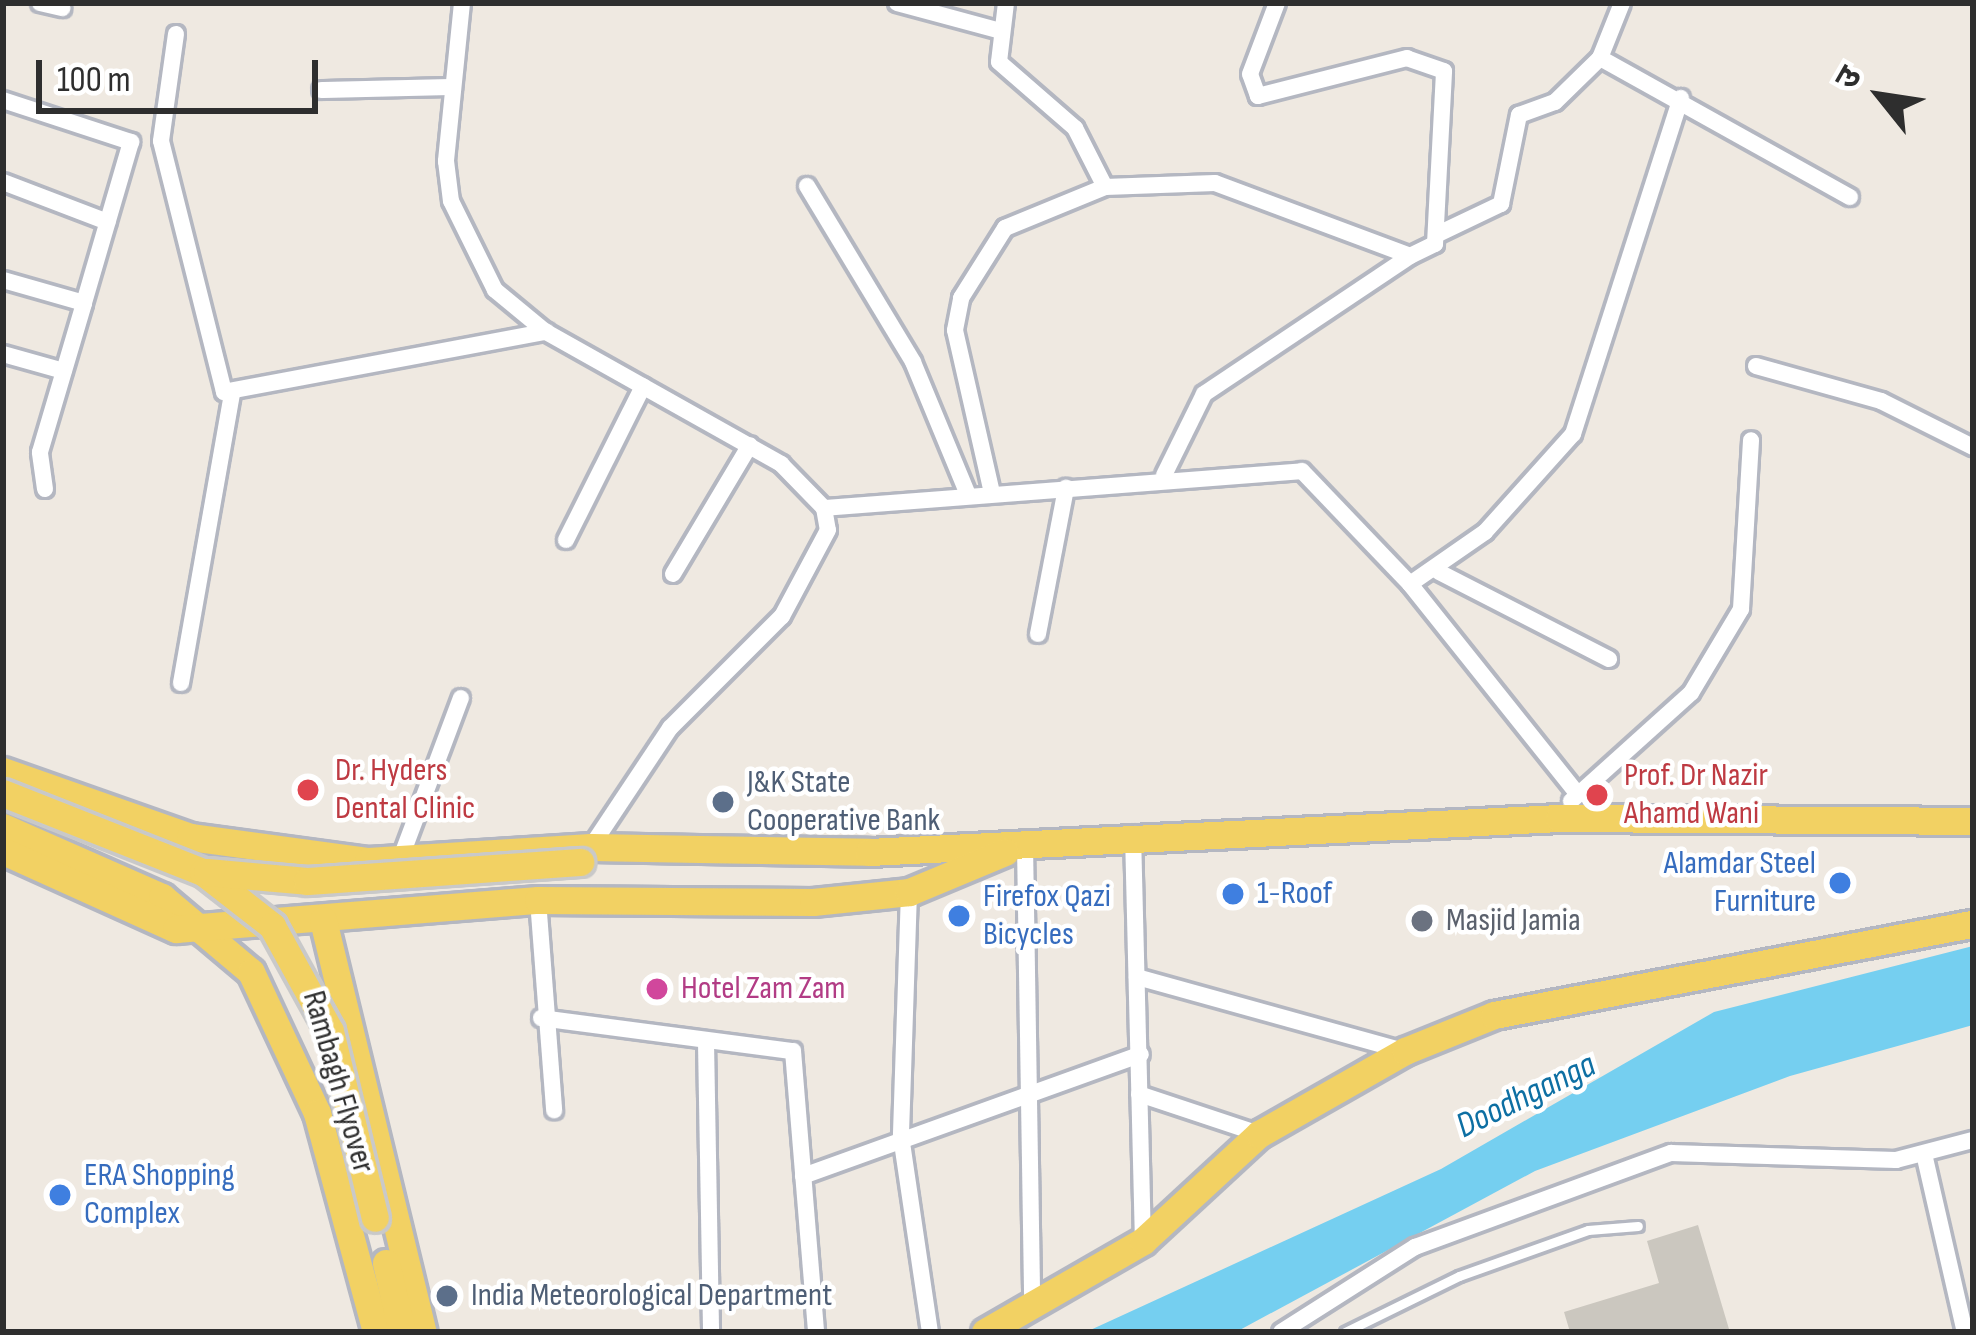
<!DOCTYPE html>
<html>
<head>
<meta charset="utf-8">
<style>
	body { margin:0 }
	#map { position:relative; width:1976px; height:1335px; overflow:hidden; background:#efe9e1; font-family:"Sofia Sans Condensed","Noto Sans Devanagari",sans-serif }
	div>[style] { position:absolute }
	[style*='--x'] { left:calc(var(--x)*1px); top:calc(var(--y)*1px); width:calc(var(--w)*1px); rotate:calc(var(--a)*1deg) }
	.water>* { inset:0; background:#75cff0 }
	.building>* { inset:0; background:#cbc7bf }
	.roads { filter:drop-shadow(3px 0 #b4b7c1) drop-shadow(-3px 0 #b4b7c1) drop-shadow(0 3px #b4b7c1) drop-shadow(0 -3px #b4b7c1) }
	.lane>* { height:9px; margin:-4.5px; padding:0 4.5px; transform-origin:4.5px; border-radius:4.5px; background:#fff }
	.street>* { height:16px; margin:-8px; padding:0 8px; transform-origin:8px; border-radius:8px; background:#fff }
	.primary>* { height:27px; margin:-13.5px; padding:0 13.5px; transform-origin:13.5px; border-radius:13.5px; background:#f2d163 }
	.bridges { filter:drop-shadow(3px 0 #c9c9c9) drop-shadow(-3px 0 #c9c9c9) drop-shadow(0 3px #c9c9c9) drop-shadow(0 -3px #c9c9c9) }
	.primary-bridge>* { height:27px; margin:-13.5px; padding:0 13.5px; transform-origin:13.5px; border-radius:13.5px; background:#f2d163 }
	.dots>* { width:33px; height:33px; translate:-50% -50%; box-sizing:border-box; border:6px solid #fff; border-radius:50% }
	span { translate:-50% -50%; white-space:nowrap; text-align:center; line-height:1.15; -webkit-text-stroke:9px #fff; paint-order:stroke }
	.health-label { font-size:33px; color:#be3a42 }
	.left { translate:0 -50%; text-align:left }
	.service-label { font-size:33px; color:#4e5e75 }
	.shop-label { font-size:33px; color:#366cbe }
	.right { translate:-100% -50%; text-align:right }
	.worship-label { font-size:33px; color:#5b616d }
	.hotel-label { font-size:33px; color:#b23c85 }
	.street-label { font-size:33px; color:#2e2e2e }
	.water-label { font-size:36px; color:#0d6fa3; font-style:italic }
	.frame { position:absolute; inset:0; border:6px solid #2e2e2e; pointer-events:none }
	.north { position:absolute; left:1820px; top:36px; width:120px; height:120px; -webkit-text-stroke:9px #fff; paint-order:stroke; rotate:300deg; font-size:33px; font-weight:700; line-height:48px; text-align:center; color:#2e2e2e }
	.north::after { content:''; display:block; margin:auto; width:42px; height:54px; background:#2e2e2e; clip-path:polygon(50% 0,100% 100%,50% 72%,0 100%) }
	.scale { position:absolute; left:36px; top:60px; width:282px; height:54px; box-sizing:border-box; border:6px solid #2e2e2e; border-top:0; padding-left:15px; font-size:36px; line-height:42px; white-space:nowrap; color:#2e2e2e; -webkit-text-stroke:9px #fff; paint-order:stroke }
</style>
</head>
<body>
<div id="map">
	<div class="water">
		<div style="clip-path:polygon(1973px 946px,1973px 1025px,1790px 1076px,1535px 1171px,1236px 1332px,1086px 1332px,1441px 1169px,1714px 1012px)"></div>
	</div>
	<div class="building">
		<div style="clip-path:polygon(1698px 1225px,1729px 1329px,1570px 1332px,1564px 1312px,1659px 1283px,1647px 1241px)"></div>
	</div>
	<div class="roads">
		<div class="lane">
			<div style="--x:1345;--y:1332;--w:127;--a:-26.2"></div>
			<div style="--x:1459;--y:1276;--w:137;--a:-19.6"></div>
			<div style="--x:1588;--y:1230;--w:50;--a:-4.6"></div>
		</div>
		<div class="street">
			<div style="--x:40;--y:3;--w:23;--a:13"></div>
			<div style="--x:462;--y:3;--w:159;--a:95.8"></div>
			<div style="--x:446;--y:161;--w:40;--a:82.9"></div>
			<div style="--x:451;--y:201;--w:99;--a:63.7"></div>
			<div style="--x:495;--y:290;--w:66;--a:39.5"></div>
			<div style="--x:546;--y:332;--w:270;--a:29.3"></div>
			<div style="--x:781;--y:464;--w:62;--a:45.7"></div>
			<div style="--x:824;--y:508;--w:22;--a:80"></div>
			<div style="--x:828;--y:530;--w:98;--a:118.1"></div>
			<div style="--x:782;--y:616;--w:158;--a:135"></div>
			<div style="--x:670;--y:728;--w:143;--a:123.6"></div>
			<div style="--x:897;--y:3;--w:108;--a:15.1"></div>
			<div style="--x:1006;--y:3;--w:59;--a:96.8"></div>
			<div style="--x:999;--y:62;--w:101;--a:41"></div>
			<div style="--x:1075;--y:128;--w:66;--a:63"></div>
			<div style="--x:176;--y:34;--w:108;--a:98"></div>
			<div style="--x:161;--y:141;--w:259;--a:75.9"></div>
			<div style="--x:224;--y:392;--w:328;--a:-10.6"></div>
			<div style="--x:1600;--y:58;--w:286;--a:29.1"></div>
			<div style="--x:321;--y:90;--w:132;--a:-1.3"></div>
			<div style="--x:3;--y:100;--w:135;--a:18.2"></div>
			<div style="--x:131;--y:142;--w:168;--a:106.3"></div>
			<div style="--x:84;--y:303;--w:84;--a:-164.1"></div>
			<div style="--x:3;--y:182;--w:112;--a:20.9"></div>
			<div style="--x:807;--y:186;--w:205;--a:58.9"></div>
			<div style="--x:913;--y:362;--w:144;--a:67.5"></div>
			<div style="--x:1438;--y:234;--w:70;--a:-25.5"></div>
			<div style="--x:1501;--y:204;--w:91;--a:-78.6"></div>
			<div style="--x:1519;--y:115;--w:38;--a:-20"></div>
			<div style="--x:1555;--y:102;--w:63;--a:-44.4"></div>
			<div style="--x:1600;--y:58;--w:59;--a:-68.2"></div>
			<div style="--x:3;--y:354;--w:63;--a:15.6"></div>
			<div style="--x:1756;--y:366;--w:130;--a:15.6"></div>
			<div style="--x:1881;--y:401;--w:103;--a:26.6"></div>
			<div style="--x:1164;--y:475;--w:90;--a:-63.7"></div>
			<div style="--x:1204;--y:394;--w:248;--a:-33.8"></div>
			<div style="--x:45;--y:489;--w:37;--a:-98"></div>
			<div style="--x:40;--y:452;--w:155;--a:-73.5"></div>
			<div style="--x:992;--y:493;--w:167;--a:-102.8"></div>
			<div style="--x:955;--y:330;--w:33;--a:-79"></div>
			<div style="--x:961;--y:298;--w:83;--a:-57.8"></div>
			<div style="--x:1005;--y:228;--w:108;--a:-22.3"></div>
			<div style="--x:1105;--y:187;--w:110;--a:-2.1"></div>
			<div style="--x:1215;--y:183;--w:208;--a:20.5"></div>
			<div style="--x:1410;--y:256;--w:28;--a:-26"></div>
			<div style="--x:1435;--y:244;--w:173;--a:-87"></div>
			<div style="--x:1444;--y:71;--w:39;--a:-161"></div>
			<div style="--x:1407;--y:58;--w:154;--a:165.7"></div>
			<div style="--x:1258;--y:96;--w:23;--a:-110"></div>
			<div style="--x:1250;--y:74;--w:76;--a:-69.2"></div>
			<div style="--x:824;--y:508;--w:479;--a:-4.4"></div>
			<div style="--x:1302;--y:471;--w:156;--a:46.3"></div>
			<div style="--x:1410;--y:584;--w:268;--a:51.4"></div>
			<div style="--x:566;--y:540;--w:172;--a:-63.4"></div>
			<div style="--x:1439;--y:572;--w:191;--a:27.1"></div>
			<div style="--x:673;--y:574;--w:150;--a:-59.2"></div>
			<div style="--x:1410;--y:584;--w:91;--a:-34.7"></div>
			<div style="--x:1485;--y:532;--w:132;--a:-48.1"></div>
			<div style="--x:1573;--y:434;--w:353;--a:-72.2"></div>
			<div style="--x:1038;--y:634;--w:149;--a:-79.1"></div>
			<div style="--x:181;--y:683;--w:294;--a:-80"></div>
			<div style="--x:1571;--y:801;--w:161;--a:-42"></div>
			<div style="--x:1691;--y:693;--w:98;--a:-59.2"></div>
			<div style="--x:1741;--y:609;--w:169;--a:-86.6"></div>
			<div style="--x:1133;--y:834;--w:407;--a:88.6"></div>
			<div style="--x:1025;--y:844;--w:457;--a:89.1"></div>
			<div style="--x:400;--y:860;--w:173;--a:-69.4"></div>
			<div style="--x:909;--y:892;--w:244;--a:91.9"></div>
			<div style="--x:901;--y:1136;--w:198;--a:81.6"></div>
			<div style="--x:538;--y:900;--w:211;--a:85.6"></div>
			<div style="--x:1137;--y:977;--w:277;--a:15.5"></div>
			<div style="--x:541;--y:1018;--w:254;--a:7.5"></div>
			<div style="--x:793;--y:1051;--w:282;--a:85.3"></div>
			<div style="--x:706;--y:1042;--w:290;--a:89"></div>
			<div style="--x:1139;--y:1094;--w:126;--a:18.4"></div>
			<div style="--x:1925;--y:1158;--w:179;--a:77.1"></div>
			<div style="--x:803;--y:1176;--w:359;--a:-19.8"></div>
			<div style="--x:1281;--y:1332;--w:159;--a:-32.4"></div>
			<div style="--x:1415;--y:1247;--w:273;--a:-20.2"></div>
			<div style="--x:1671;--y:1153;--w:225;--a:1.8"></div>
			<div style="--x:1896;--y:1160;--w:80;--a:-14.6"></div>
		</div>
		<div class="primary">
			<div style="--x:3;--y:771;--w:198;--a:19.4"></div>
			<div style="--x:190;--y:837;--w:180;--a:7.7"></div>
			<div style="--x:368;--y:861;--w:223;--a:-3.6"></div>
			<div style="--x:591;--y:847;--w:278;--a:1"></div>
			<div style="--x:869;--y:852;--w:691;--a:-2.82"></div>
			<div style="--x:1559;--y:818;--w:414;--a:0.4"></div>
			<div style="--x:3;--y:827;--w:174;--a:23.8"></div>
			<div style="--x:162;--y:897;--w:116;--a:40.1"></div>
			<div style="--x:251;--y:972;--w:156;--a:64.9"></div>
			<div style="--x:317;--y:1113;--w:227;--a:74.9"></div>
			<div style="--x:3;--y:851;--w:190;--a:24.3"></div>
			<div style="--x:176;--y:929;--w:363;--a:-4.6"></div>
			<div style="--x:538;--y:900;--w:275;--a:0.4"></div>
			<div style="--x:813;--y:902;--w:97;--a:-5.9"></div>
			<div style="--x:909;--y:892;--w:104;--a:-22.6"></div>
			<div style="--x:323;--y:920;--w:424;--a:76.4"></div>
			<div style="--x:386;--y:1263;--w:71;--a:76.9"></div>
			<div style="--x:985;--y:1332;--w:182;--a:-29.9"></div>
			<div style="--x:1143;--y:1241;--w:158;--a:-42.7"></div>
			<div style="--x:1259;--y:1134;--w:168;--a:-29.6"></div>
			<div style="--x:1405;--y:1051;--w:96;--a:-22"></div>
			<div style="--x:1494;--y:1015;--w:488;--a:-10.8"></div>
		</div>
	</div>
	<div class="bridges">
		<div class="primary-bridge">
			<div style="--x:3;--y:793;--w:215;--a:21.6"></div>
			<div style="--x:203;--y:872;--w:88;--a:38"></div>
			<div style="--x:272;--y:926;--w:120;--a:61.1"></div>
			<div style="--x:330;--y:1031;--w:192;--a:76.5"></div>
			<div style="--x:207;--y:872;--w:100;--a:5.1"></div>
			<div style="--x:307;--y:881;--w:274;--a:-4"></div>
		</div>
	</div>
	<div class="dots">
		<div style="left:308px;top:790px;background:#e0444e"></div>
		<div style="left:1597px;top:795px;background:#e0444e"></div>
		<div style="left:723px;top:802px;background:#5c6f8a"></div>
		<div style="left:1840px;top:883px;background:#3f7fe0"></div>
		<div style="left:1233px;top:894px;background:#3f7fe0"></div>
		<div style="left:959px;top:916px;background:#3f7fe0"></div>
		<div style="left:1422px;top:921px;background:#6b7280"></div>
		<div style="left:657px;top:989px;background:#d1479c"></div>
		<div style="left:60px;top:1195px;background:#3f7fe0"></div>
		<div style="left:447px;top:1296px;background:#5c6f8a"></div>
	</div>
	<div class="health-label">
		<span class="left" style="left:335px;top:790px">Dr. Hyders<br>Dental Clinic</span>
		<span class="left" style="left:1624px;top:795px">Prof. Dr Nazir<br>Ahamd Wani</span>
	</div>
	<div class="service-label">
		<span class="left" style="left:747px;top:802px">J&amp;K State<br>Cooperative Bank</span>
		<span class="left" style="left:471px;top:1296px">India Meteorological Department</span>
	</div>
	<div class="shop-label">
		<span class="right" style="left:1816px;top:883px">Alamdar Steel<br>Furniture</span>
		<span class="left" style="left:1257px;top:894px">1-Roof</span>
		<span class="left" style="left:983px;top:916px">Firefox Qazi<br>Bicycles</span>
		<span class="left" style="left:84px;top:1195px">ERA Shopping<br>Complex</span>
	</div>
	<div class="worship-label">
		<span class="left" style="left:1446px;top:921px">Masjid Jamia</span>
	</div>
	<div class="hotel-label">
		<span class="left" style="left:681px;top:989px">Hotel Zam Zam</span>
	</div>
	<div class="street-label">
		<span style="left:338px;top:1082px;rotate:74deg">Rambagh Flyover</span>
	</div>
	<div class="water-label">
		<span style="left:1526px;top:1096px;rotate:-26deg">Doodhganga</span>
	</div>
	<div class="frame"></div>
	<div class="north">उ</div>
	<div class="scale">100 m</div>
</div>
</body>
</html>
